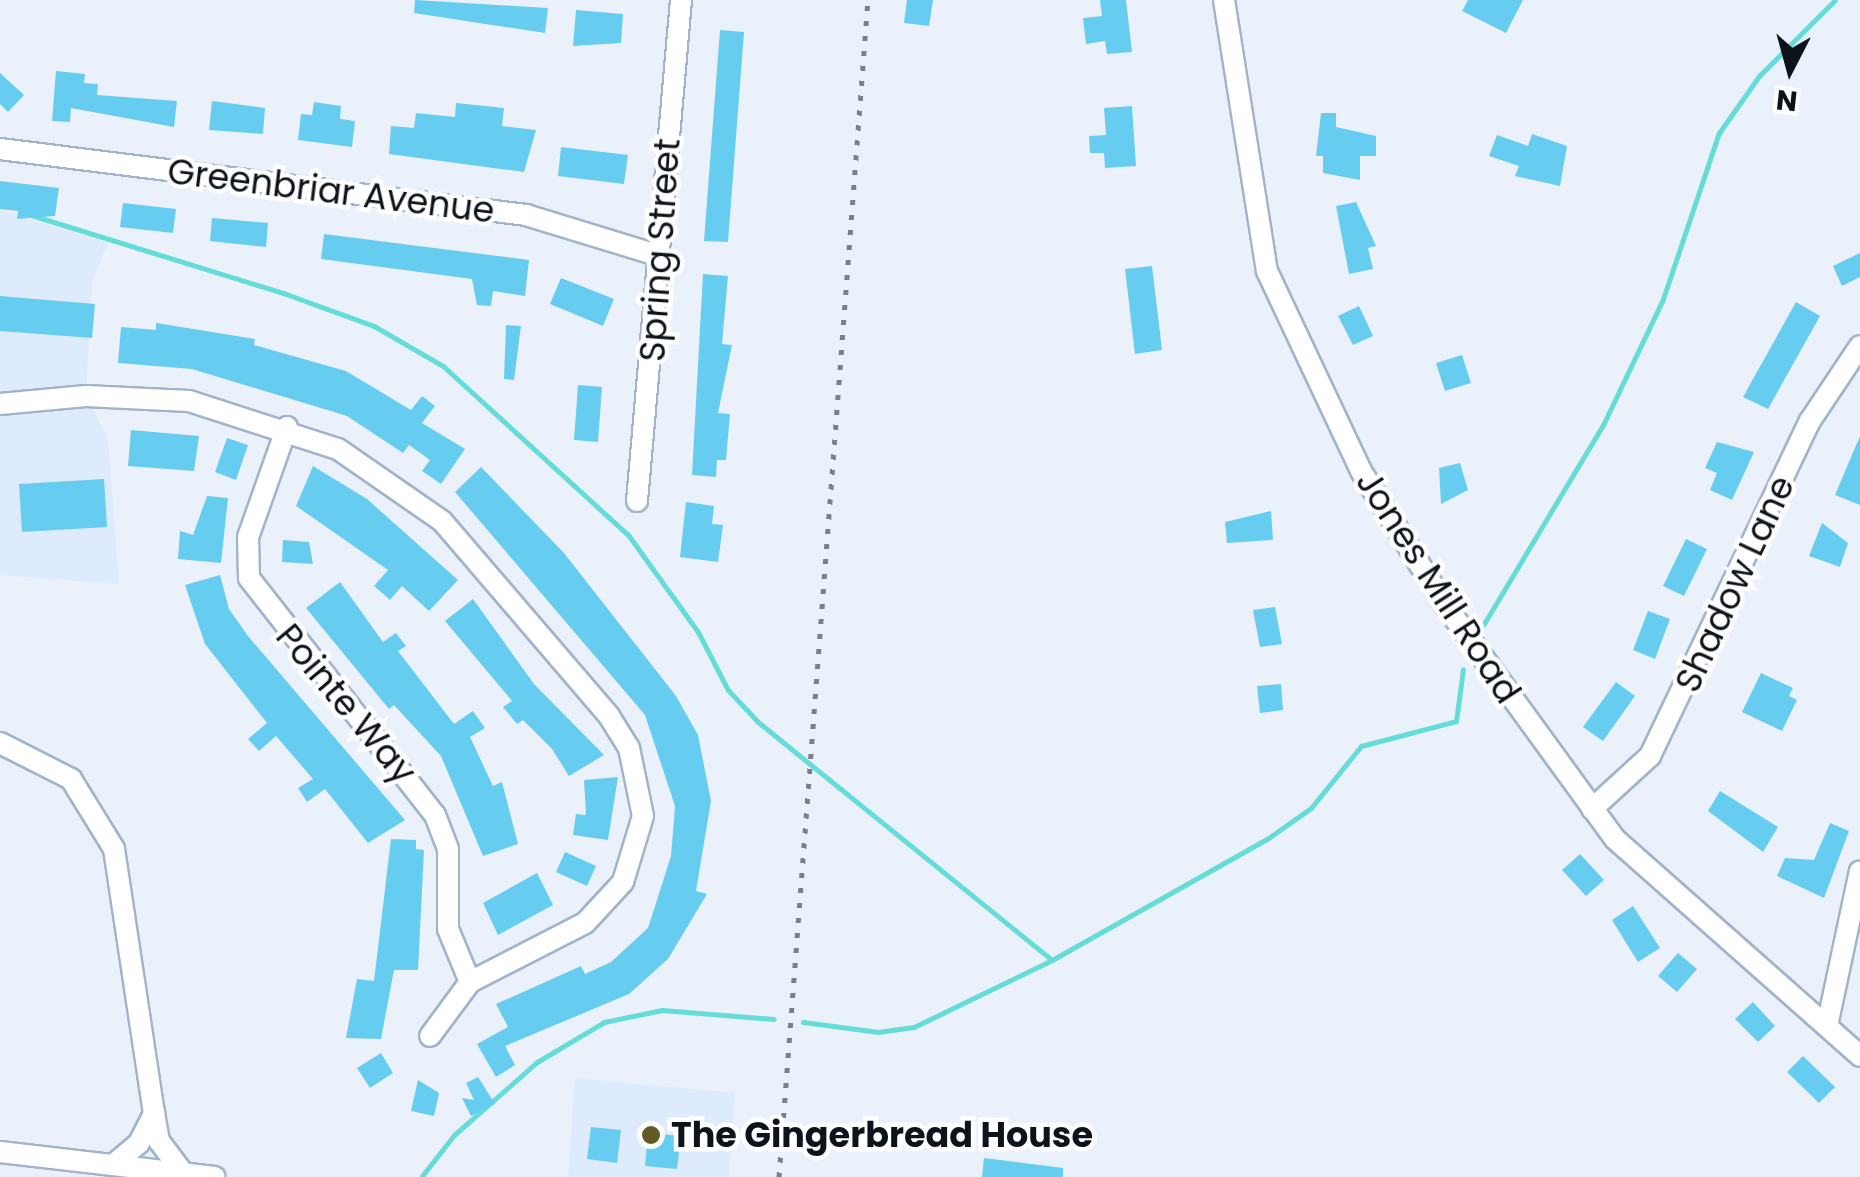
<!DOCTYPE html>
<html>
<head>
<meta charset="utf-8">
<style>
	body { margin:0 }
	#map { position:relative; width:1860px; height:1177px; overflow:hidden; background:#eaf1fa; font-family:Poppins,sans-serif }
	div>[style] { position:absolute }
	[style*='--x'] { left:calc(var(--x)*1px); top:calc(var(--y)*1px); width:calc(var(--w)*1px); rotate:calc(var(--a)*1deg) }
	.built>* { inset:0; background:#ddebfc }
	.stream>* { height:5px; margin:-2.5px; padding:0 2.5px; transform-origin:2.5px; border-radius:2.5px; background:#65dcd8 }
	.building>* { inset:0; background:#66cdf0 }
	.roads { filter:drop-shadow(2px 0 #a2b4c9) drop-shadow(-2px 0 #a2b4c9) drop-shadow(0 2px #a2b4c9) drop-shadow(0 -2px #a2b4c9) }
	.street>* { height:20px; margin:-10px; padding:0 10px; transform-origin:10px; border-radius:10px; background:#fff }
	.rail>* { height:5px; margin-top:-2.5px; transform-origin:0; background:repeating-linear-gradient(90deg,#7a8088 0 5px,transparent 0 15px) }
	.dots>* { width:28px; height:28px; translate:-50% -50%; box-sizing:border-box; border:5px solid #fefefe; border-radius:50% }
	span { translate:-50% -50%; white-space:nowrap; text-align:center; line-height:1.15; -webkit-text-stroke:9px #fefefe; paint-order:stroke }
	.street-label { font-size:35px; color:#0d131a }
	.poi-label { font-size:35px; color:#0d131a; font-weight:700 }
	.left { translate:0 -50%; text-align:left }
	.north { position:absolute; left:1740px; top:20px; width:100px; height:100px; -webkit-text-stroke:8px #fefefe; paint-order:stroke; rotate:186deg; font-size:28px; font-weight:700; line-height:40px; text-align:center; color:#0d131a }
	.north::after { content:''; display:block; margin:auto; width:35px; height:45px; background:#0d131a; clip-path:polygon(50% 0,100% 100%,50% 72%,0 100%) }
</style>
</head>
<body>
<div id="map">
	<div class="built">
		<div style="clip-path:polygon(0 210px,108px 243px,92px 281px,86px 396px,108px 439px,119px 584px,0 575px)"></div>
		<div style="clip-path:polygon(575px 1078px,735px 1093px,729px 1177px,568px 1177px)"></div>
	</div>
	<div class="stream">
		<div style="--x:31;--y:215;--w:267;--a:17.2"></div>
		<div style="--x:286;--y:294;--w:94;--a:20"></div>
		<div style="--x:374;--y:326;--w:80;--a:30.1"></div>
		<div style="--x:443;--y:366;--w:252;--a:42.4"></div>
		<div style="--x:629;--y:536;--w:118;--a:54.3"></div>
		<div style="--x:698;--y:632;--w:65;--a:62.7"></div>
		<div style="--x:728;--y:690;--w:44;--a:46.8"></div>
		<div style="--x:758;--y:722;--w:378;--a:39"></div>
		<div style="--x:1482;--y:627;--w:235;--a:-59.1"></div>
		<div style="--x:1603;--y:425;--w:140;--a:-64.5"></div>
		<div style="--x:1663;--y:299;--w:175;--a:-71.4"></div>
		<div style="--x:1719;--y:133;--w:70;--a:-54.9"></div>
		<div style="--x:1759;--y:76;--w:107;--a:-45"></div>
		<div style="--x:803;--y:1022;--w:76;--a:7.6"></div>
		<div style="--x:878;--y:1032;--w:36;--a:-8"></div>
		<div style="--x:914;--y:1027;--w:153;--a:-25.9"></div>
		<div style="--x:1052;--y:960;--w:247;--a:-29.4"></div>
		<div style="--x:1267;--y:839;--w:54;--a:-35.2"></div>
		<div style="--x:1311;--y:808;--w:80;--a:-51.1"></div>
		<div style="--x:1361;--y:746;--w:98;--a:-14.7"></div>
		<div style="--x:1456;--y:721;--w:52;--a:-82.3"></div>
		<div style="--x:422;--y:1176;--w:52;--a:-52"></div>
		<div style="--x:454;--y:1135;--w:111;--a:-41.3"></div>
		<div style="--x:537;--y:1062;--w:78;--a:-30.8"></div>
		<div style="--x:604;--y:1022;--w:59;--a:-11.7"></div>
		<div style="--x:662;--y:1010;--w:112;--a:4.6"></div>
	</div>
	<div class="building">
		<div style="clip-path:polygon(415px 0,548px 8px,545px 33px,414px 13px)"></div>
		<div style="clip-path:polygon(907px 0,933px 0,929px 26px,904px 23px)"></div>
		<div style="clip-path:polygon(1100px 0,1126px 0,1132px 52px,1107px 54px,1105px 41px,1086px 44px,1083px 18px,1102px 16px)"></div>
		<div style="clip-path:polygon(1468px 0,1523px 0,1506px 33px,1462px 11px)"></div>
		<div style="clip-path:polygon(576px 10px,623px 14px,621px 43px,573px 46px)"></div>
		<div style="clip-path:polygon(720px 30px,744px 32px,728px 242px,704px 241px)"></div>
		<div style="clip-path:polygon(56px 71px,85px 74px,84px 83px,98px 84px,97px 95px,177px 101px,174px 127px,71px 108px,70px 122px,52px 121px)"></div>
		<div style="clip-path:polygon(0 73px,24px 95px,8px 112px,0 104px)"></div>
		<div style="clip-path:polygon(212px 101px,265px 108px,263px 134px,209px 130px)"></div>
		<div style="clip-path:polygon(314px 102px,341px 106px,340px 119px,355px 121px,352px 147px,298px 140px,301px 114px,312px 115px)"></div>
		<div style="clip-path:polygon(456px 103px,504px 108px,502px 126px,536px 130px,524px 172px,389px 154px,391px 126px,414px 128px,416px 113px,455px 117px)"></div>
		<div style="clip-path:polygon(1132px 106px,1136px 166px,1105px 168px,1104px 153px,1090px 153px,1089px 136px,1106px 135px,1104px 108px)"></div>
		<div style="clip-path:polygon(1321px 113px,1336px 113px,1336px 127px,1376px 136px,1376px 156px,1360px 156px,1360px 180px,1323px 173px,1323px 156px,1316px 156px)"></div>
		<div style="clip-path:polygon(1532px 134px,1567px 146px,1560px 186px,1515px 176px,1519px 166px,1489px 156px,1497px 135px,1528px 146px)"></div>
		<div style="clip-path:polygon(561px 147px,628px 155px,624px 184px,558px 176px)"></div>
		<div style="clip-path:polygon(0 181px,59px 188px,55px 216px,17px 219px,18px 211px,0 209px)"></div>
		<div style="clip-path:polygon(1356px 202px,1376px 246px,1368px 248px,1373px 269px,1349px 274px,1336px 206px)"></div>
		<div style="clip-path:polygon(123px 203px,176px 209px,173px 233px,120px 227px)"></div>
		<div style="clip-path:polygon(212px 218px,268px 223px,266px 247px,210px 241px)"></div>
		<div style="clip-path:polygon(324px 234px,529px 260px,525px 296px,493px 291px,491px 306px,477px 305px,472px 279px,321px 259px)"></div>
		<div style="clip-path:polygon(1860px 253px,1860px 277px,1842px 286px,1833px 266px)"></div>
		<div style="clip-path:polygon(1152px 266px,1162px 350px,1135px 354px,1125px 269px)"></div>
		<div style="clip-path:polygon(703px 274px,728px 276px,722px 344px,732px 345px,718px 413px,730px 414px,726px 460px,717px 460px,716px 477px,692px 475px)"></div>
		<div style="clip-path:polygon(561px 278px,614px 299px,603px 326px,550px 304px)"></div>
		<div style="clip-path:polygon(0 296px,95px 304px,92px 338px,0 331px)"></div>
		<div style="clip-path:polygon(1796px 302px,1820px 316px,1768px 409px,1743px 397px)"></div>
		<div style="clip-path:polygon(1359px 306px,1373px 336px,1353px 345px,1338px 316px)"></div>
		<div style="clip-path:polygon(156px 323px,255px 339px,254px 345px,346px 371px,411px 410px,422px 396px,435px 406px,422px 423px,465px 449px,441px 484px,422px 471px,430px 460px,409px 445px,403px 453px,347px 416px,192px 369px,118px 363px,121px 327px,156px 330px)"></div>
		<div style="clip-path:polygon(506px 325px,521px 326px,514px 380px,504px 379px)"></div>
		<div style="clip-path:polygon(1462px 355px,1471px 383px,1445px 391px,1436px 363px)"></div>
		<div style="clip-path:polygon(578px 385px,602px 387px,598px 442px,574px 440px)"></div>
		<div style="clip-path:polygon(131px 430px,199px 436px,194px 471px,128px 466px)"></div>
		<div style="clip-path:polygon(1860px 436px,1860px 505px,1835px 495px)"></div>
		<div style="clip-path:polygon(227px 438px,248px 445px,236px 480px,215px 472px)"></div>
		<div style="clip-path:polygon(1717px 442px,1754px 452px,1732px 500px,1710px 490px,1717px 473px,1705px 468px)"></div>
		<div style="clip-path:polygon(1460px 463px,1468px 490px,1441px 504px,1439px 468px)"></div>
		<div style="clip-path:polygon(313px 466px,367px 499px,458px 580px,429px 611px,402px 586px,390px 600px,374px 586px,388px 570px,296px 506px)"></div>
		<div style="clip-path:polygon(481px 467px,564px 553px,676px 696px,698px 735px,711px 801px,696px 891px,707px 894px,668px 959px,629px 994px,505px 1046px,515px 1065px,496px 1077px,477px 1044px,508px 1027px,496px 1004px,581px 966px,585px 974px,611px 962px,648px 928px,671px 856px,675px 806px,645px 715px,455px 492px)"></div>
		<div style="clip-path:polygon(104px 479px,107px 527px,22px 532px,19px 484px)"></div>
		<div style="clip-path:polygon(207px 496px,228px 498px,221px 563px,178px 559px,180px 531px,193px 535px)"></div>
		<div style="clip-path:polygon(686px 502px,714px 506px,712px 524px,723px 525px,718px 562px,680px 557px)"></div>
		<div style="clip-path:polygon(1271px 511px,1273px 540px,1227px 543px,1225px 522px)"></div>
		<div style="clip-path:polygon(1822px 523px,1848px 543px,1840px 567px,1809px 556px)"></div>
		<div style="clip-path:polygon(1686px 539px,1707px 549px,1684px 596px,1663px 586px)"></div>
		<div style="clip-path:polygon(283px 540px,309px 542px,313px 564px,282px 562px)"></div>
		<div style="clip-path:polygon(220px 575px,229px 609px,248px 636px,405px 820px,368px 843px,325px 789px,307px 802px,298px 788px,313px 779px,276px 736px,259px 751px,248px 739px,267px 723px,205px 644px,185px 585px)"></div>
		<div style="clip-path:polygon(340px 582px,383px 642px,396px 633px,406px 646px,398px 651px,454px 724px,473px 711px,485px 728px,470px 737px,493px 786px,502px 782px,518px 844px,483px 856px,441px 756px,394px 705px,389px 709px,306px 608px)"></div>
		<div style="clip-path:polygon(473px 599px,534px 684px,604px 755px,569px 776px,552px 749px,523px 720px,517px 724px,503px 707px,512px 701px,445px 621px)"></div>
		<div style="clip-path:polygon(1275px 607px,1282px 644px,1260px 647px,1253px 610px)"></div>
		<div style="clip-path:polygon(1648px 611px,1670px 619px,1655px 659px,1633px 650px)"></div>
		<div style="clip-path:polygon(1761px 673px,1793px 688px,1789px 696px,1797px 700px,1782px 731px,1742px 712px)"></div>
		<div style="clip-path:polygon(1616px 682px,1635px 696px,1603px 741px,1583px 727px)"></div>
		<div style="clip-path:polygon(1281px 684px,1283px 710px,1260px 713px,1257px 686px)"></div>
		<div style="clip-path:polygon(618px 777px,608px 840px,573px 835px,576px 814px,586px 815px,584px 780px)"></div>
		<div style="clip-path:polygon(1720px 791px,1778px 827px,1763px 852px,1708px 811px)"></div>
		<div style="clip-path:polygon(1830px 823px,1849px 831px,1824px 898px,1777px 876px,1785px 858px,1814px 860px)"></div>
		<div style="clip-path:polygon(391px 839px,416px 840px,416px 849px,424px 850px,418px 970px,394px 970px,381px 1039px,346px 1038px,357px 979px,374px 981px)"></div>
		<div style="clip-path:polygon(565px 852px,596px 866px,587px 886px,556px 872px)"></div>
		<div style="clip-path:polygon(1580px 854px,1604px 880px,1586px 896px,1562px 870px)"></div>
		<div style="clip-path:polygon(537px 873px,553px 905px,498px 935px,483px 903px)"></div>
		<div style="clip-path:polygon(1633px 906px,1660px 948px,1638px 962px,1612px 920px)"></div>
		<div style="clip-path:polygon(1678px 953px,1697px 969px,1677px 992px,1658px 976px)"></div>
		<div style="clip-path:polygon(1753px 1002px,1775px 1026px,1758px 1042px,1735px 1019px)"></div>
		<div style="clip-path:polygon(381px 1053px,393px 1073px,370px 1088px,357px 1068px)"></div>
		<div style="clip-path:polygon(1803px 1056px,1835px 1087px,1819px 1103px,1787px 1072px)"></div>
		<div style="clip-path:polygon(478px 1077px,495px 1104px,471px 1116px,462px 1098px,474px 1100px,466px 1083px)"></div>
		<div style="clip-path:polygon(418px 1080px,439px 1093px,434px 1116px,411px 1111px)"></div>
		<div style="clip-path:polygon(591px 1127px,621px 1130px,617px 1163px,587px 1159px)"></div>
		<div style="clip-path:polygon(648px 1133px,681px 1136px,677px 1169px,645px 1166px)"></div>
		<div style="clip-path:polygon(984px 1158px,1063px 1168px,1063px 1177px,982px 1177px)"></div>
	</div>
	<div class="roads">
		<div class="street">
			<div style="--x:1224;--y:0;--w:274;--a:81"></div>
			<div style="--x:1267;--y:271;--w:221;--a:64.8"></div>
			<div style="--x:1361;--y:471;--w:158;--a:57.9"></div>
			<div style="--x:1445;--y:605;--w:289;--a:54"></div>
			<div style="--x:1615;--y:839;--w:327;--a:41.5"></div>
			<div style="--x:0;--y:149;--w:530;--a:7.15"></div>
			<div style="--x:526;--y:215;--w:137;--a:17"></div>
			<div style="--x:0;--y:404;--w:86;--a:-5.3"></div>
			<div style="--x:86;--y:396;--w:103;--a:2.8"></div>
			<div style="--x:189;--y:401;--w:157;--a:17.9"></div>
			<div style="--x:338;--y:449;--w:126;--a:34.7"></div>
			<div style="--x:442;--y:521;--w:257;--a:49.4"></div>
			<div style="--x:609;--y:716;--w:38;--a:58"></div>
			<div style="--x:629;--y:748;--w:69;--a:78.4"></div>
			<div style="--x:643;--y:816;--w:69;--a:106.9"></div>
			<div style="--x:623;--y:882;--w:56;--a:132.8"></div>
			<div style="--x:585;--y:923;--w:129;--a:152.8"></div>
			<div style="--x:470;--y:982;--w:67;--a:126.5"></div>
			<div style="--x:287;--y:427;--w:117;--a:109.5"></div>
			<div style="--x:248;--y:537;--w:41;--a:88.6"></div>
			<div style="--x:249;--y:578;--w:301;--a:51.9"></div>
			<div style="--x:435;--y:815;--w:36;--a:69"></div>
			<div style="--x:448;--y:849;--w:80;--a:90"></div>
			<div style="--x:448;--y:929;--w:57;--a:67.5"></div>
			<div style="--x:637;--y:501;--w:503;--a:-84.98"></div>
			<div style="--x:0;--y:743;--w:80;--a:26.9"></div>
			<div style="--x:71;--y:779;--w:82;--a:58.4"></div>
			<div style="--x:114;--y:849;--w:267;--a:81.4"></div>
			<div style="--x:1592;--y:809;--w:79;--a:-42.4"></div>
			<div style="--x:1650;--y:756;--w:371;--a:-64.5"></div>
			<div style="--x:1810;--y:421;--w:90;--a:-56.3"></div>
			<div style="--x:1827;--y:1026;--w:158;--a:-78"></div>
			<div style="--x:0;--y:1152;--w:216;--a:6.6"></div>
			<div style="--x:113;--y:1165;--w:34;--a:-40"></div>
			<div style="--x:139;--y:1143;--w:34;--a:-63"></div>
			<div style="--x:154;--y:1113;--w:28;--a:80"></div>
			<div style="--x:159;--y:1141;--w:41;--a:52.9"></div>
		</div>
	</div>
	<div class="rail">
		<div style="--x:779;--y:1177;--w:1180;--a:-85.68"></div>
	</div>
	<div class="dots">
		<div style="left:651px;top:1135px;background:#625925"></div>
	</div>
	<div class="street-label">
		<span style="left:331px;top:191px;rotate:7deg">Greenbriar Avenue</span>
		<span style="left:660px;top:250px;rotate:-86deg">Spring Street</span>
		<span style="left:1735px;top:584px;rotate:-65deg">Shadow Lane</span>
		<span style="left:1438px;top:587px;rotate:57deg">Jones Mill Road</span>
		<span style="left:346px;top:704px;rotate:50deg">Pointe Way</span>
	</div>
	<div class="poi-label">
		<span class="left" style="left:671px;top:1135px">The Gingerbread House</span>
	</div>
	<div class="north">N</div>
</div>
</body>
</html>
